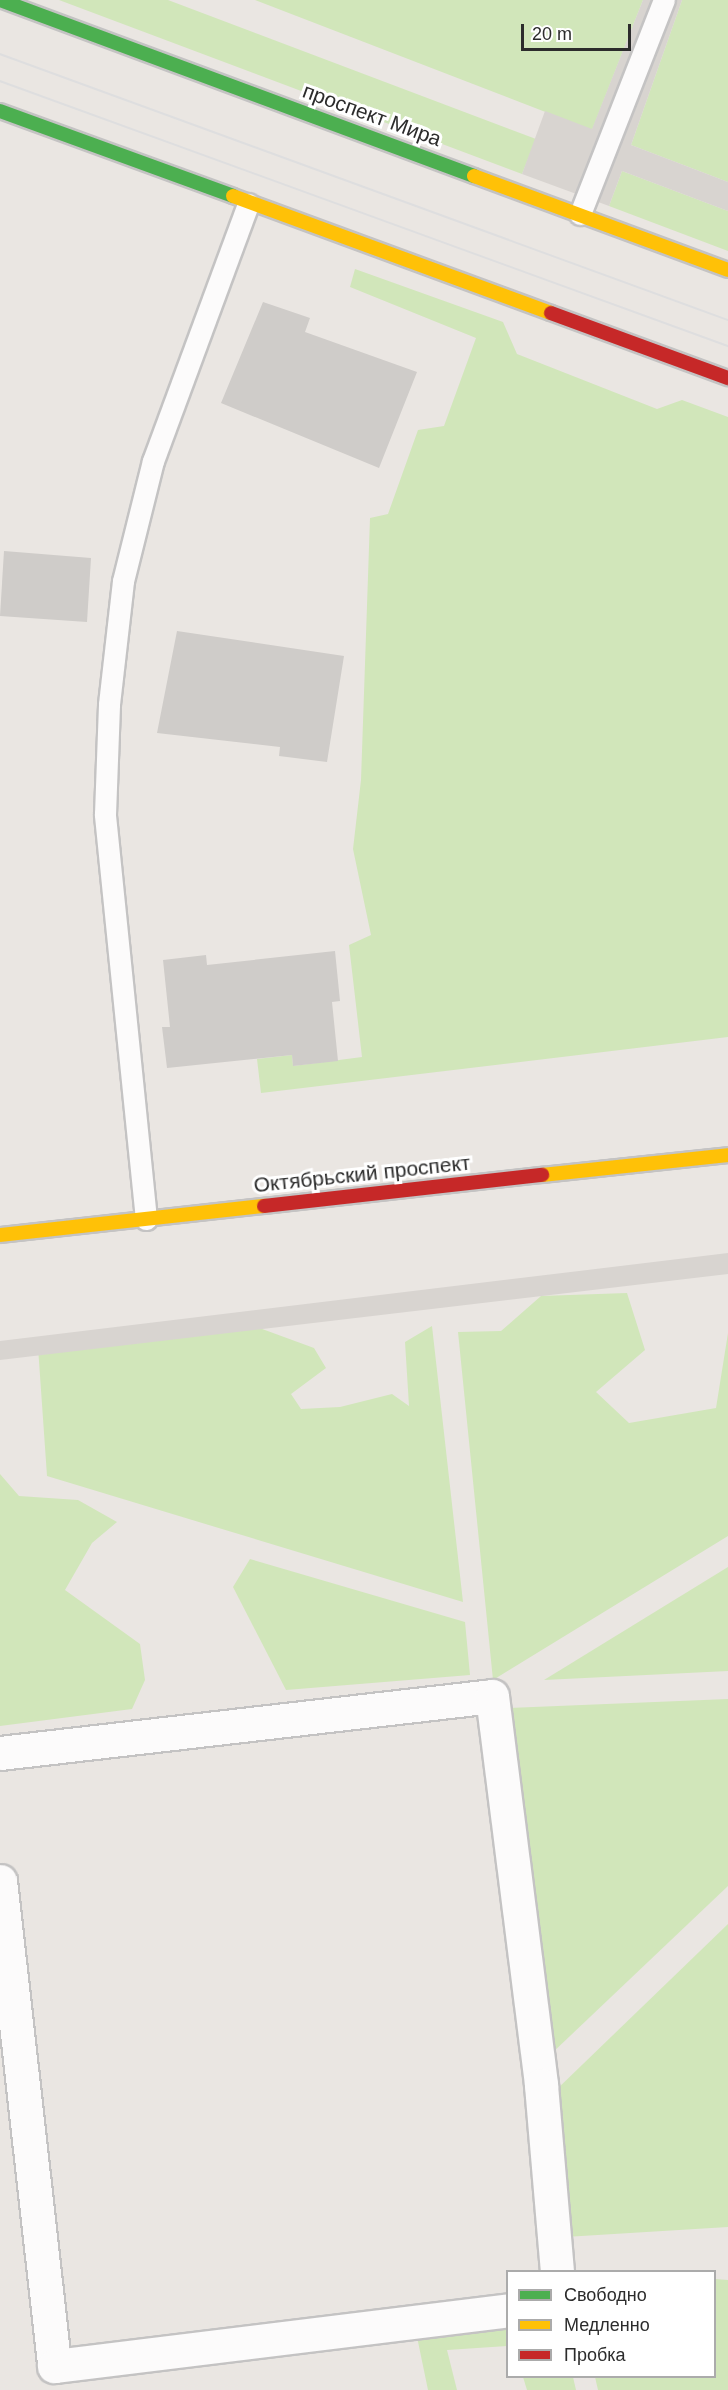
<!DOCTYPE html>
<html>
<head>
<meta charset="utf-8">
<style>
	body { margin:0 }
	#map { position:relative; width:728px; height:2390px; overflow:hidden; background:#eae6e2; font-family:Helvetica,sans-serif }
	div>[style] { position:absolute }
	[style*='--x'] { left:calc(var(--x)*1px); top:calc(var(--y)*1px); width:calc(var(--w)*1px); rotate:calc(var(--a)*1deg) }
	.green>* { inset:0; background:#d1e6ba }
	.plaza>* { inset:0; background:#d8d4d0 }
	.building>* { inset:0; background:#cfccc9 }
	.roads { filter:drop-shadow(2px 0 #c4c3c3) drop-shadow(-2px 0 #c4c3c3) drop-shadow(0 2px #c4c3c3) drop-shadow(0 -2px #c4c3c3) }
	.lane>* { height:21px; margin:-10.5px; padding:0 10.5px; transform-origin:10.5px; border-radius:10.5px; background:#fcfbfb }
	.street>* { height:33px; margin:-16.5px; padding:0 16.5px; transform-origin:16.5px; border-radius:16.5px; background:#fcfbfb }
	.fast>* { height:14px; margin:-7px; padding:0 7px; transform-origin:7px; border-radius:7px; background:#4caf50 }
	.slow>* { height:14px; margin:-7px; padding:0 7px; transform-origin:7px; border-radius:7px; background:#ffc107 }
	.jam>* { height:14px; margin:-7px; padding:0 7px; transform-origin:7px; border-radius:7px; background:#c62828 }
	.tram>* { height:1.5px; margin:-0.75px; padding:0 0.75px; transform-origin:0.75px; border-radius:0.75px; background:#dededf }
	span { translate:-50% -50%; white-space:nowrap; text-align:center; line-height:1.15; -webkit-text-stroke:6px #fff; paint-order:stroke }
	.street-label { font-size:21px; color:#2c2c2c }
	.legend { position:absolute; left:506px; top:2270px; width:210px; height:108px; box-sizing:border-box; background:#fff; border:2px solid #ababab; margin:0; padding:8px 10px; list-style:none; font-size:18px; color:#2c2c2c }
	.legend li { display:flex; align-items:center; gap:12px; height:30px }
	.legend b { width:30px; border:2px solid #ababab }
	.scale { position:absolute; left:521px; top:24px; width:110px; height:27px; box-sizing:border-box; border:3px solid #2c2c2c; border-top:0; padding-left:8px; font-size:18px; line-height:21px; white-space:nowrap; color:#2c2c2c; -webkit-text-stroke:4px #fff; paint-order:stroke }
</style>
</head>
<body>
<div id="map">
	<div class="green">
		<div style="clip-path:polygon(59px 0,168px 0,536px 139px,522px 174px)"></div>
		<div style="clip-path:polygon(255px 0,643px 0,592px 130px)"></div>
		<div style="clip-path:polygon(682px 0,728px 0,728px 182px,631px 145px)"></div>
		<div style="clip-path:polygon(622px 171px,728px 211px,728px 251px,609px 206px)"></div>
		<div style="clip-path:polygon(355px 269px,503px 322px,517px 354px,657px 409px,682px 400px,728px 417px,728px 1037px,261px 1093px,257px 1059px,292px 1055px,293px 1066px,362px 1057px,349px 945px,371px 935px,353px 849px,361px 780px,370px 518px,388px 514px,418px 430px,444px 426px,476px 338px,350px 287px)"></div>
		<div style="clip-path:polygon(627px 1293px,645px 1350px,596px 1392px,629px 1423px,716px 1408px,728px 1333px,728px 1536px,493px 1680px,458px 1332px,501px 1331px,541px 1296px)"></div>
		<div style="clip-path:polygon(240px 1321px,314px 1348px,326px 1368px,291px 1394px,301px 1409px,340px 1407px,392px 1394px,409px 1406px,405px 1342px,432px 1326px,463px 1602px,47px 1476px,38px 1347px)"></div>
		<div style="clip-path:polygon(0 1474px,19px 1496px,78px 1500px,117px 1522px,92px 1543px,65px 1590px,140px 1644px,145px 1680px,132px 1709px,0 1726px)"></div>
		<div style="clip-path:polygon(250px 1559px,465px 1622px,470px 1675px,286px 1690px,233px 1587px)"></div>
		<div style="clip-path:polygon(728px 1567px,728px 1671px,544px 1680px)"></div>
		<div style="clip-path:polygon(728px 1699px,728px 1886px,550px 2055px,509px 1708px)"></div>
		<div style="clip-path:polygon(728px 1924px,728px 2227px,565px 2237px,554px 2092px)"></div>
		<div style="clip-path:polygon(715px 2279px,728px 2280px,728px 2390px,598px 2390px,595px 2377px,714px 2376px)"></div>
		<div style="clip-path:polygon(507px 2318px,507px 2346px,447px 2350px,457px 2390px,428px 2390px,416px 2332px)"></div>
		<div style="clip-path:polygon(523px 2377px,573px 2377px,576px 2390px,527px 2390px)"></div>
	</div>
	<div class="plaza">
		<div style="clip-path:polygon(643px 0,682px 0,631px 145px,728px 182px,728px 211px,622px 171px,609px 206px,522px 174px,545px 111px,592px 129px)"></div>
		<div style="clip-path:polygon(728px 1253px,728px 1274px,0 1360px,0 1341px)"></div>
	</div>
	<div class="building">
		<div style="clip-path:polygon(263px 302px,310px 318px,305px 332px,417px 372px,379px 468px,221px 403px)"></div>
		<div style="clip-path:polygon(4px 551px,91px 558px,87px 622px,0 616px)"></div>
		<div style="clip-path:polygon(177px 631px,344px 656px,327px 762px,279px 756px,280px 747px,157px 733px)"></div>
		<div style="clip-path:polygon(335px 951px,340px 1001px,332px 1002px,338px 1061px,293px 1066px,292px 1055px,167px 1068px,162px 1027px,170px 1027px,163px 960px,206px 955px,207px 965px)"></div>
	</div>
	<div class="roads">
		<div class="lane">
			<div style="--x:580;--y:214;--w:230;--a:-68.6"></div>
			<div style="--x:146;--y:1219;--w:407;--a:-95.8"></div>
			<div style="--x:105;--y:814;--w:110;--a:-87.9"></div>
			<div style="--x:109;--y:704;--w:124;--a:-83.5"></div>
			<div style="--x:123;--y:581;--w:124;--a:-76"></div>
			<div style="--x:153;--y:461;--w:274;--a:-69.7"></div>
		</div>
		<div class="street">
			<div style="--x:0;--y:1753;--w:495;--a:-6.6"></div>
			<div style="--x:492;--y:1696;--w:392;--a:82.8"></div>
			<div style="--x:541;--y:2085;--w:188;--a:85.1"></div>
			<div style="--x:0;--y:1881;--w:488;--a:83.6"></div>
			<div style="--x:54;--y:2366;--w:457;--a:-7"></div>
		</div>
		<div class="fast">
			<div style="--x:0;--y:0;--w:506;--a:20.37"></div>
			<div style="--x:0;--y:111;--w:248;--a:20"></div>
		</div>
		<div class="slow">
			<div style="--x:474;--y:176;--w:271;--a:20.3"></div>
			<div style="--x:233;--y:196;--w:339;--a:20.2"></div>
			<div style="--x:542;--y:1175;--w:187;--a:-6.1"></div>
			<div style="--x:0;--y:1235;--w:266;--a:-6.3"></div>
		</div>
		<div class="jam">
			<div style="--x:551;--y:313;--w:189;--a:20.2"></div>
			<div style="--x:264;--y:1206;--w:280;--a:-6.4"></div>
		</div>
	</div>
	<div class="tram">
		<div style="--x:0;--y:54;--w:775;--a:20.07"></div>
		<div style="--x:0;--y:81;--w:775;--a:20"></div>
	</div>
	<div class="street-label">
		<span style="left:372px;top:115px;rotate:20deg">проспект Мира</span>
		<span style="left:362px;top:1174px;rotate:-6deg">Октябрьский проспект</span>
	</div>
	<ul class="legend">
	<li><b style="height:8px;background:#4caf50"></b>Свободно</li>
	<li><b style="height:8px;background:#ffc107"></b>Медленно</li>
	<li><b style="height:8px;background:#c62828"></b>Пробка</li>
	</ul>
	<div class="scale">20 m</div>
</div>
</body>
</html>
